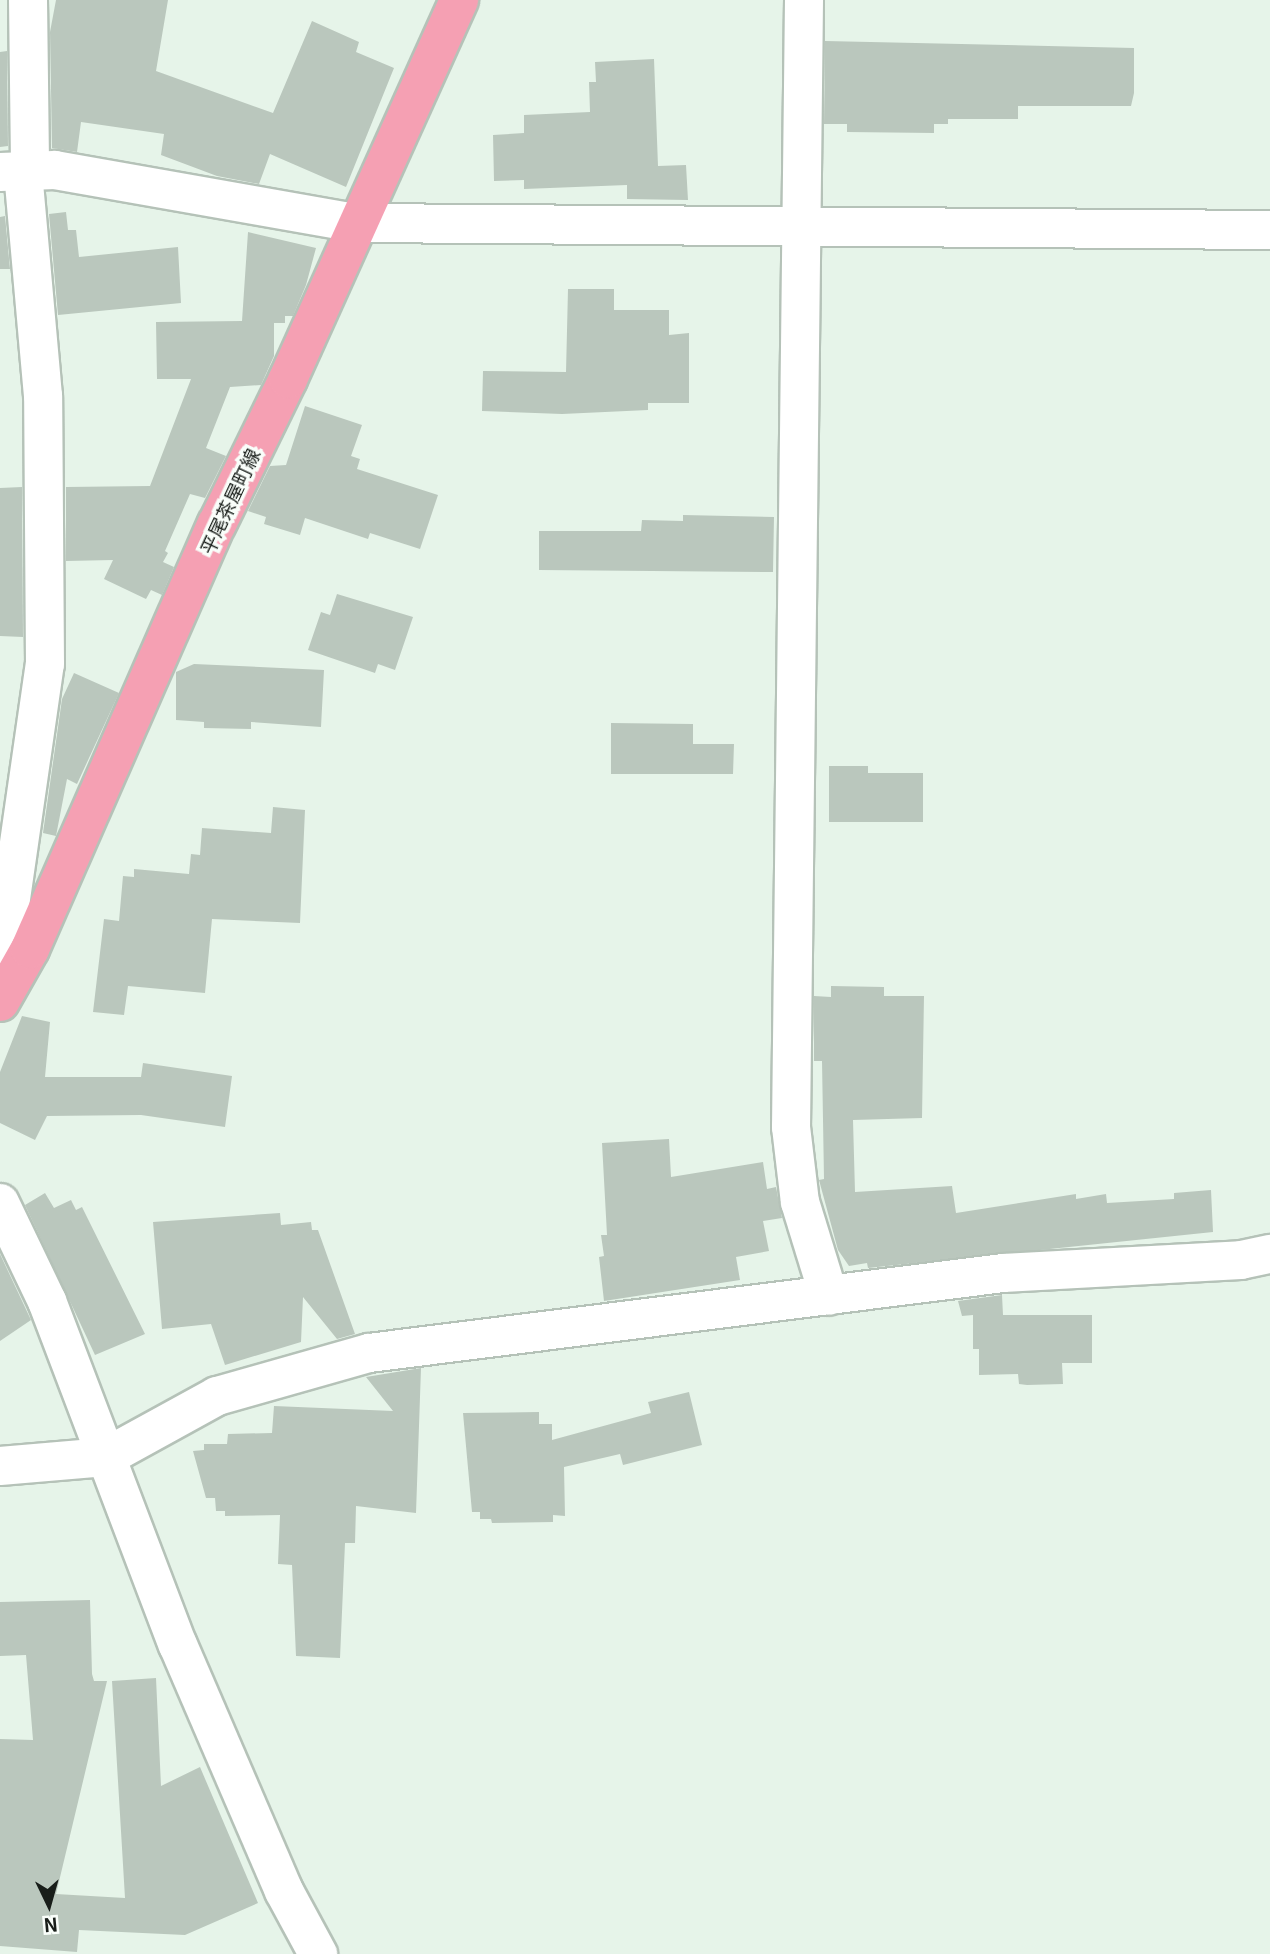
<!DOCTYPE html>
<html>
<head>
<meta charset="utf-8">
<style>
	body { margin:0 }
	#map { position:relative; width:1270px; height:1954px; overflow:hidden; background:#e6f4e9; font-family:Georgia,"Noto Sans JP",serif }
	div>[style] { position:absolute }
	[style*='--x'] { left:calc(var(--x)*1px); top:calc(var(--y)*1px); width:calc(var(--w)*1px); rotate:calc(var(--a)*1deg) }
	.building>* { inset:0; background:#bac7bd }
	.roads { filter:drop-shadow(2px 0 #b5c2b8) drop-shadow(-2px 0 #b5c2b8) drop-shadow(0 2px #b5c2b8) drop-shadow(0 -2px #b5c2b8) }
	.minor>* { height:38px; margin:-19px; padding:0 19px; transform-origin:19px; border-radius:19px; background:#fff }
	.major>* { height:38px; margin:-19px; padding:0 19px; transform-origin:19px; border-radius:19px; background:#f5a0b3 }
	span { translate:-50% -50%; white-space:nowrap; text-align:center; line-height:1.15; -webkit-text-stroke:7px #f9fefa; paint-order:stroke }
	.street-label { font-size:19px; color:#191e1a }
	.north { position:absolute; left:14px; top:1870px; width:70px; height:70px; -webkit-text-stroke:5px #f9fefa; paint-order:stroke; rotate:175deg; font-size:19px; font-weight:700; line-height:28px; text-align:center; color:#191e1a }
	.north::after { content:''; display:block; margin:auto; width:24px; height:32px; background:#191e1a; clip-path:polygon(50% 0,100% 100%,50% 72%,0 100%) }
</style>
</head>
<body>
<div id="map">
	<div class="building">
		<div style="clip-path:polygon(56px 0,168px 0,156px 71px,273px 113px,312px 21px,359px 42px,356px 52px,394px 68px,346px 187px,270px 154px,259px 184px,217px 176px,161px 155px,164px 134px,81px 122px,77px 152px,52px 148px,50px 32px)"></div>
		<div style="clip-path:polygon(825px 41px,1134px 48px,1134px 93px,1131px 106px,1018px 106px,1018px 119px,948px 119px,948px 124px,934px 124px,934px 133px,847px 132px,847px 124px,824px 124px)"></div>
		<div style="clip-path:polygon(7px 51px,8px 146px,0 147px,0 52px)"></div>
		<div style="clip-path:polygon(654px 59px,658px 166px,686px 165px,688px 200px,627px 199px,627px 185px,524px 189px,524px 180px,494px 181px,493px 135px,524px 133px,524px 115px,590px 112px,589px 82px,596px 82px,595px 62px)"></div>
		<div style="clip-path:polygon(66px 212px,68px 230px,76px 230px,79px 257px,178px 247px,181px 303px,58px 315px,49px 214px)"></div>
		<div style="clip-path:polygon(5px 216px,10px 269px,0 269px,0 217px)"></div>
		<div style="clip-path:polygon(248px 232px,316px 248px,306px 285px,293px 316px,285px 316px,285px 323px,274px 323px,274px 356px,261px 385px,230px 387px,206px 448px,226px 456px,205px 498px,190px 494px,165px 551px,168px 553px,163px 562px,174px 567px,162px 595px,151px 590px,146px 599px,104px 579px,113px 560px,66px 561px,66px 487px,150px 486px,191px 379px,157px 379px,156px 322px,242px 321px)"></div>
		<div style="clip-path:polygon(568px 289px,614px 289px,614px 310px,669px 310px,669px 335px,689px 333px,689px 403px,648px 403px,648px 410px,562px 414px,482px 411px,483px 371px,566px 372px)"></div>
		<div style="clip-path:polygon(305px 406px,362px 425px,351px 456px,360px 459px,357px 469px,438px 495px,420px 549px,370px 533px,368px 539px,305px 518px,300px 535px,264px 524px,266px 517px,248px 511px,270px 466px,286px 465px)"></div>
		<div style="clip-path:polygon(22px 487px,23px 637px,0 636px,0 488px)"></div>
		<div style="clip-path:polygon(683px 515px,774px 517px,773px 572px,539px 570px,539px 531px,641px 531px,642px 520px,683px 521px)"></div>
		<div style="clip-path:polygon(337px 594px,413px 617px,395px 670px,378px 664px,375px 673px,308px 650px,321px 612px,330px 615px)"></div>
		<div style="clip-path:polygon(194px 664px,324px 670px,321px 727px,251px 722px,251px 729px,204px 728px,204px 722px,176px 720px,176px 672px)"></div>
		<div style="clip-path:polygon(74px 673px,119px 693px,77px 784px,67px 779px,56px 836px,43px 833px,62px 699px)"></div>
		<div style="clip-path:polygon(611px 723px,693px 724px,693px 744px,734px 744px,733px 774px,611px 774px)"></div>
		<div style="clip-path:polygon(829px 766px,868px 766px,868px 773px,923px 773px,923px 822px,829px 822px)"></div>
		<div style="clip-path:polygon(273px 807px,305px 810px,300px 923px,212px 919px,205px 993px,128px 986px,124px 1015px,93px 1012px,104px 919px,119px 921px,123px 876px,134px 877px,134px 869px,189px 874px,191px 854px,200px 855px,202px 828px,271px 833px)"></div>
		<div style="clip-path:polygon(831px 986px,884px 987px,884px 996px,924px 996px,922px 1118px,853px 1120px,855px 1192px,952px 1186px,956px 1213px,1076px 1194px,1076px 1199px,1106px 1194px,1107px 1203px,1174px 1199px,1174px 1193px,1211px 1190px,1213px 1232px,868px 1268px,867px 1263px,849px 1266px,838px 1250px,819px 1180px,824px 1179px,822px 1061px,814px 1061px,814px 996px,831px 997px)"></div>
		<div style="clip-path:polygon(22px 1016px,50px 1022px,45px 1077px,141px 1077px,143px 1063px,232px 1076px,225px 1127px,141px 1115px,47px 1116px,35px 1140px,0 1123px,0 1072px)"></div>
		<div style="clip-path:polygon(669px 1139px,671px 1177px,763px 1162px,767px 1189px,776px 1187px,782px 1218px,763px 1221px,769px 1251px,736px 1257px,740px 1280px,604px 1301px,599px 1257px,604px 1256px,601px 1235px,607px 1235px,602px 1143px)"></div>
		<div style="clip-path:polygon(45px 1193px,54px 1208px,71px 1200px,76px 1210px,82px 1207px,145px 1334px,95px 1355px,25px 1205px)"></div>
		<div style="clip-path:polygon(280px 1213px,281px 1225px,311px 1222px,312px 1230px,318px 1230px,355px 1334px,337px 1339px,303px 1297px,301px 1342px,225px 1365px,211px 1324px,162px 1329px,153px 1222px)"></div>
		<div style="clip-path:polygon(0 1254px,31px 1320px,0 1341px)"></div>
		<div style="clip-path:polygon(1002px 1295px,1003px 1315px,1092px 1315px,1092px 1363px,1062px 1363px,1063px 1384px,1027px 1385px,1019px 1384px,1018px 1374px,979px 1375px,979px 1349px,973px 1349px,973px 1315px,962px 1316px,958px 1301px)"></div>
		<div style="clip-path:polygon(421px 1368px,416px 1513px,356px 1506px,355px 1543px,345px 1543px,340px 1658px,296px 1656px,292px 1565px,278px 1564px,280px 1515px,225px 1516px,225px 1511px,216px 1511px,215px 1498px,206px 1498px,193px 1451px,204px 1450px,204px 1444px,227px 1444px,228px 1434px,272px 1433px,274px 1406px,393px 1411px,366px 1377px)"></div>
		<div style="clip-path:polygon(689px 1392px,702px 1445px,623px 1465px,620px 1454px,564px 1467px,565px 1516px,553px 1515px,553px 1522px,492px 1523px,491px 1519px,480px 1519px,480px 1512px,472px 1512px,463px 1413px,539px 1412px,539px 1424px,552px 1424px,552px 1440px,651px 1413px,648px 1402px)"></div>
		<div style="clip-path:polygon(90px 1600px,92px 1674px,94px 1681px,107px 1681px,56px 1894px,125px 1898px,112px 1681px,156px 1678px,161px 1786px,200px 1767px,258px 1903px,185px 1935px,79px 1930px,77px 1952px,0 1946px,0 1739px,33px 1740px,26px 1655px,0 1656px,0 1602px)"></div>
	</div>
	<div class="roads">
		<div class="minor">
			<div style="--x:28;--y:0;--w:170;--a:89.3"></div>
			<div style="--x:804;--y:0;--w:1127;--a:90.66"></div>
			<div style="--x:791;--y:1127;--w:76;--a:83.2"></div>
			<div style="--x:800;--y:1202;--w:98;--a:72.9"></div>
			<div style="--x:0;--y:172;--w:55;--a:-2.1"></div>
			<div style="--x:55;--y:170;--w:307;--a:10"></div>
			<div style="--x:357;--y:223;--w:913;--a:0.44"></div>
			<div style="--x:0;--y:975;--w:314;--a:-81.8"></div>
			<div style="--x:45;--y:664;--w:268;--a:-90.4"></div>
			<div style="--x:43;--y:396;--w:227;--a:-95.1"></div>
			<div style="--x:0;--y:1203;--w:109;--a:64.4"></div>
			<div style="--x:47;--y:1301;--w:368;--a:69.2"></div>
			<div style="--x:178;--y:1645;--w:268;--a:66.7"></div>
			<div style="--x:284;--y:1891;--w:72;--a:61.6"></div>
			<div style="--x:0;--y:1466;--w:106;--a:-4.9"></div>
			<div style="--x:106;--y:1457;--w:127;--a:-28.8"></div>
			<div style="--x:217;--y:1396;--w:158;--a:-15.8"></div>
			<div style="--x:369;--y:1353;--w:639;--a:-7.19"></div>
			<div style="--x:1003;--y:1273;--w:238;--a:-3.1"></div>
			<div style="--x:1241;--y:1260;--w:30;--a:-12"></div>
		</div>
		<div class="major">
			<div style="--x:0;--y:1002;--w:61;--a:-60.5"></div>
			<div style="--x:30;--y:949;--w:464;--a:-66.3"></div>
			<div style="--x:217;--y:524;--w:161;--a:-63.9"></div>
			<div style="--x:288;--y:379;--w:416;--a:-65.7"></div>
		</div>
	</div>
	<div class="street-label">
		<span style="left:229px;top:501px;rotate:-65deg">平尾茶屋町線</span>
	</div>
	<div class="north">N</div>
</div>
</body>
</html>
